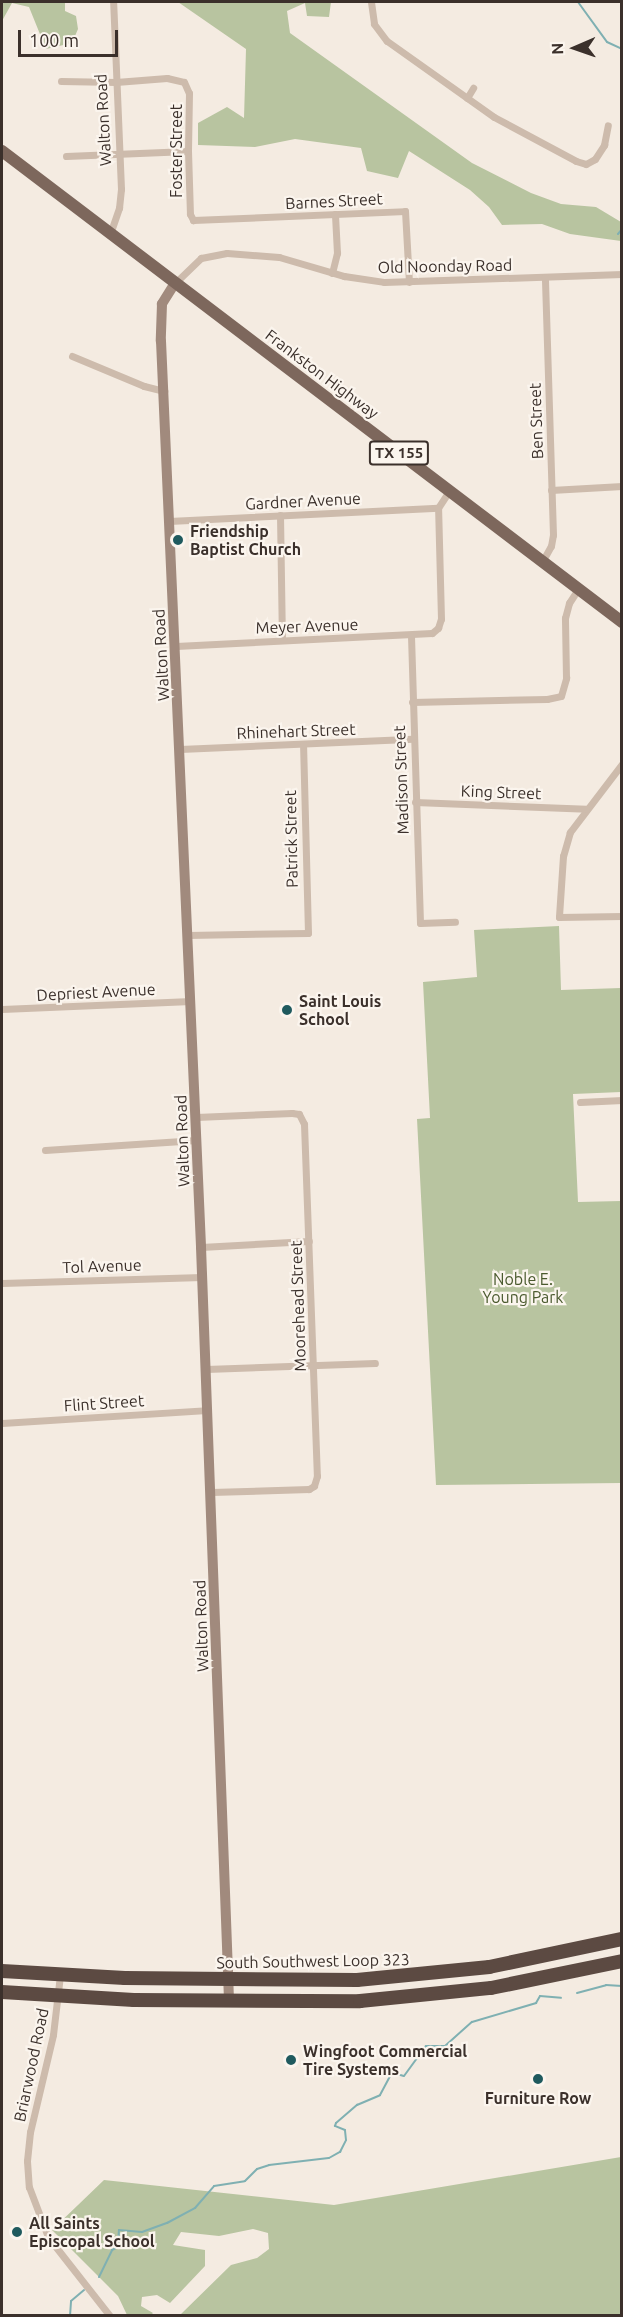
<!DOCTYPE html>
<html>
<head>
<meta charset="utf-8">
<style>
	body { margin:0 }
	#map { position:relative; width:623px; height:2317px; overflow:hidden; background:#f4ebe1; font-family:Ubuntu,sans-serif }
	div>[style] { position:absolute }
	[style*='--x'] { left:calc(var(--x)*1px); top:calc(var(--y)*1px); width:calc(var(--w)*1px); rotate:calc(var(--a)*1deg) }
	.green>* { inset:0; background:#b8c4a0 }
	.stream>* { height:2px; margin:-1px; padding:0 1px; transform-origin:1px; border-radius:1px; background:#7fb0b2 }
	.street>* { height:7px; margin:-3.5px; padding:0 3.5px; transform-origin:3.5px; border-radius:3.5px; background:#cdbbac }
	.secondary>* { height:10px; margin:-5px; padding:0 5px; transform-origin:5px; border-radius:5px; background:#a18a7d }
	.primary>* { height:12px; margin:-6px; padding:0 6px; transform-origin:6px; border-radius:6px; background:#7d675c }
	.highway>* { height:14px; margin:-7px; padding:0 7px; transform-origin:7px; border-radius:7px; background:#5c4a42 }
	.dots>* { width:16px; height:16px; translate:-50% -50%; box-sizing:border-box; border:3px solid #fbf5ee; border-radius:50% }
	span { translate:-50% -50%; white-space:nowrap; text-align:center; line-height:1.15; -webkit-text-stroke:4.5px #fbf5ee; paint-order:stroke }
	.shield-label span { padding:2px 4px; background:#fbf5ee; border:2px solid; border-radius:4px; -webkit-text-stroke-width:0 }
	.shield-label { font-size:15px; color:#3b302b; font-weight:700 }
	.street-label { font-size:16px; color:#3b302b }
	.poi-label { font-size:16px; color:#3b302b; font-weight:700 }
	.left { translate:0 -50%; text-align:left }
	.park-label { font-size:16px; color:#4a5a2e }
	.frame { position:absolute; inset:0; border:3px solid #3b302b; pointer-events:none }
	.north { position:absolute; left:545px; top:18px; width:60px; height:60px; -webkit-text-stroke:4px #fbf5ee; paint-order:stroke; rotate:268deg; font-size:16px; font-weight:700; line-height:24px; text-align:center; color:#3b302b }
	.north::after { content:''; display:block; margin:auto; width:21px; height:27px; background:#3b302b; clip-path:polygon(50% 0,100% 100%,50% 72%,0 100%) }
	.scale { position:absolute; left:18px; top:30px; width:100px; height:27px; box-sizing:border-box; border:3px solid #3b302b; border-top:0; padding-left:8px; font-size:18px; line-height:21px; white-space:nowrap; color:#3b302b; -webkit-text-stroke:4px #fbf5ee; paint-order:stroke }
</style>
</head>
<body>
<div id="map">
	<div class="green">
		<div style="clip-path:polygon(2px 2px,65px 2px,65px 11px,76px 16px,78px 29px,72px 43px,46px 49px,29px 7px,12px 3px,2px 21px)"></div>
		<div style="clip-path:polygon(178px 2px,331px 2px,329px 17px,307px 16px,305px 3px,287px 11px,290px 33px,472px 163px,531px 193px,561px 204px,596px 207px,621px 222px,621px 241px,570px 234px,542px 224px,502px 225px,489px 207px,470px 190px,409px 151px,398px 178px,367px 171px,361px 148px,295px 139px,255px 147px,198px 145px,198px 123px,227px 107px,244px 118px,246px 49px)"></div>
		<div style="clip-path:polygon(559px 926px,561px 990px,621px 988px,621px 1092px,573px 1094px,578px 1202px,621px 1201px,621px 1483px,436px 1485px,417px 1119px,430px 1118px,423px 982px,477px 977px,474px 930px)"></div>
		<div style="clip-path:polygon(621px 2157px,621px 2315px,180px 2315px,231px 2265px,257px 2258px,269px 2249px,268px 2233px,253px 2229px,219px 2236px,181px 2232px,173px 2245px,205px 2250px,205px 2266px,170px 2303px,157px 2295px,142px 2297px,141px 2306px,153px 2313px,151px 2315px,127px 2315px,118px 2296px,52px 2230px,104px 2180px,334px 2205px)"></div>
	</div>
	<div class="stream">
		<div style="--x:578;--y:2;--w:49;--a:54.1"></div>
		<div style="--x:607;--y:42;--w:17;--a:25"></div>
		<div style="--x:618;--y:234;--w:6;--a:-51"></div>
		<div style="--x:577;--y:1993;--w:30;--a:-15"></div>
		<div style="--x:606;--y:1985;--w:16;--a:4"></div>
		<div style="--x:99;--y:2277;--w:30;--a:-64"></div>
		<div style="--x:112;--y:2250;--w:7;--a:-27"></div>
		<div style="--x:118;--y:2247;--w:17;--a:-87"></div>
		<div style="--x:119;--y:2230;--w:23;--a:5"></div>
		<div style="--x:142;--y:2232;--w:27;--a:-20"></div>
		<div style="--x:167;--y:2223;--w:32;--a:-28"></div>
		<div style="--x:195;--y:2208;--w:29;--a:-49"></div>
		<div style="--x:214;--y:2186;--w:31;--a:-9"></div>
		<div style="--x:245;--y:2181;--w:17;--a:-45"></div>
		<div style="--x:257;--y:2169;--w:13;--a:-18"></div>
		<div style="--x:269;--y:2165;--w:60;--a:-6.7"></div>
		<div style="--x:329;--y:2158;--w:13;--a:-29"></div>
		<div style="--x:340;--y:2152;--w:13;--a:-63"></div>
		<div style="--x:346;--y:2140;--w:10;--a:-96"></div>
		<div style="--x:345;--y:2130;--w:11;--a:-158"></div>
		<div style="--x:335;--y:2126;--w:3;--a:-72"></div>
		<div style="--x:336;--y:2123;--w:28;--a:-41"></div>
		<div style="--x:357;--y:2105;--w:25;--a:-23"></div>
		<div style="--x:380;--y:2095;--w:21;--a:-62"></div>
		<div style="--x:390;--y:2076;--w:7;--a:-16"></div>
		<div style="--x:397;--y:2074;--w:7;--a:16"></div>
		<div style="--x:404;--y:2076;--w:37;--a:-54"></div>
		<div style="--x:426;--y:2046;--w:19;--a:0"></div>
		<div style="--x:445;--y:2046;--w:36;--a:-42"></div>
		<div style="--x:472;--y:2022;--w:67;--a:-16.5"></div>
		<div style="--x:536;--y:2003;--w:8;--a:-60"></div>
		<div style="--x:540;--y:1996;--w:21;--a:5"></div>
		<div style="--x:70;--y:2316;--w:15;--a:-86"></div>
		<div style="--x:71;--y:2301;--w:17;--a:-40"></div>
	</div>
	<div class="street">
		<div style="--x:371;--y:2;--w:22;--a:82"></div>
		<div style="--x:374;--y:24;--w:21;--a:53"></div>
		<div style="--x:387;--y:41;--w:131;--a:35.4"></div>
		<div style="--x:494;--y:117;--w:93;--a:28.2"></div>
		<div style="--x:576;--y:161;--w:10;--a:17"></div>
		<div style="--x:586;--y:164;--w:10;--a:-29"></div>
		<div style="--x:595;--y:159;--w:17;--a:-57"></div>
		<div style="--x:604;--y:145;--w:20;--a:-79"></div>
		<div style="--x:61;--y:81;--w:55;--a:1"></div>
		<div style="--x:116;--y:82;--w:51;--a:-4.5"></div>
		<div style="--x:167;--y:78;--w:17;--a:13"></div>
		<div style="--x:184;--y:82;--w:12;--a:66"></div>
		<div style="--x:189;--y:93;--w:58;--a:91"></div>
		<div style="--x:188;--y:151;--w:63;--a:88.2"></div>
		<div style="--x:190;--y:214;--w:7;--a:63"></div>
		<div style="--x:193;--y:220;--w:212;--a:-2.4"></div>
		<div style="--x:405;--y:211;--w:71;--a:86.8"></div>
		<div style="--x:467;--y:98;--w:12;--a:-59"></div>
		<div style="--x:66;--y:156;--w:122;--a:-2.3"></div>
		<div style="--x:110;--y:234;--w:28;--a:-71"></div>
		<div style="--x:119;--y:208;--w:19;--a:-84"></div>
		<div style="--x:121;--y:189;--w:187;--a:-92.4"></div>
		<div style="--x:332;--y:273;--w:21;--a:-76"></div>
		<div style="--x:337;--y:253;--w:39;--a:-93"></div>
		<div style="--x:175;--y:283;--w:36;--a:-44"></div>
		<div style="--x:201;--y:258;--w:26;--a:-11"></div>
		<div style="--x:227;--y:253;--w:52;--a:4.4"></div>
		<div style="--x:279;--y:257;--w:68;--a:16.3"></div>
		<div style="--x:344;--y:276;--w:40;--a:8.5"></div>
		<div style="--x:384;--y:282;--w:238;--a:-1.9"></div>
		<div style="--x:72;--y:356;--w:78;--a:22.6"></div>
		<div style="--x:144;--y:386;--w:21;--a:14"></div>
		<div style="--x:551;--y:490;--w:71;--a:-3.2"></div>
		<div style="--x:438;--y:508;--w:20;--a:-57"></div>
		<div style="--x:280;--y:515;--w:125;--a:89.1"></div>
		<div style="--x:169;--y:521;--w:269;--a:-2.8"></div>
		<div style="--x:542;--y:562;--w:18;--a:-61"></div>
		<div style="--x:551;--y:546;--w:11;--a:-80"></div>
		<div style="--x:553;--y:535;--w:258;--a:-91.8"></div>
		<div style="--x:411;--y:636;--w:287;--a:88.2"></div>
		<div style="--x:420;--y:923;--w:35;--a:-2"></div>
		<div style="--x:176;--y:646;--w:256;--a:-2.9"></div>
		<div style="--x:432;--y:633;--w:8;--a:-40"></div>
		<div style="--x:438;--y:628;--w:9;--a:-72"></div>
		<div style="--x:441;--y:619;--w:111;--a:-91.5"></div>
		<div style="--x:412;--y:702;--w:135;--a:-1.3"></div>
		<div style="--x:547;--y:699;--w:14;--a:-12"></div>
		<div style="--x:561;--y:696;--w:19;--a:-74"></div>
		<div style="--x:566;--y:678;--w:60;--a:-91"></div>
		<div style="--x:565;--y:618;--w:16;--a:-75"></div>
		<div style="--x:569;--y:603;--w:17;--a:-57"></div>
		<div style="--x:180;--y:749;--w:233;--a:-2.5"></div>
		<div style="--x:622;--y:764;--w:86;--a:127.4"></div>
		<div style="--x:570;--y:832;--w:25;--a:106"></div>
		<div style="--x:563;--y:856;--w:61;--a:93.8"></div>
		<div style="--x:559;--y:917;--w:63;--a:-0.9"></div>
		<div style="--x:415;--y:802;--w:171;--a:2.3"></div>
		<div style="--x:188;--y:935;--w:120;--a:-1"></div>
		<div style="--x:308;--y:933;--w:189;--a:-91.5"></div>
		<div style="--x:2;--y:1009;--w:189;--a:-2.4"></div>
		<div style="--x:580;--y:1102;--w:42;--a:-2.7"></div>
		<div style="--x:196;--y:1117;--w:96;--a:-2.4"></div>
		<div style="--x:292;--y:1113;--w:7;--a:8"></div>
		<div style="--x:299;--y:1114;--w:11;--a:63"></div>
		<div style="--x:304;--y:1124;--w:352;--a:87.9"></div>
		<div style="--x:317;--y:1476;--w:10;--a:107"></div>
		<div style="--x:314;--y:1486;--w:6;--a:149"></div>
		<div style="--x:309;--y:1489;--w:98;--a:178.2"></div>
		<div style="--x:45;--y:1150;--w:152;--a:-3.8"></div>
		<div style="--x:201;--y:1247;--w:108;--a:-3.2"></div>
		<div style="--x:2;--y:1283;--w:200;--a:-1.7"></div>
		<div style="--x:206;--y:1369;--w:169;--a:-2"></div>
		<div style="--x:2;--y:1423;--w:205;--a:-3.6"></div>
		<div style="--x:60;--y:1975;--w:60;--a:96.7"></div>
		<div style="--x:53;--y:2035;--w:100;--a:103.3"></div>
		<div style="--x:30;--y:2132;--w:29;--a:96"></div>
		<div style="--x:27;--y:2161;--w:26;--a:86"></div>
		<div style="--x:29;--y:2187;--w:53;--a:69.2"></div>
		<div style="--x:48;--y:2237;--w:100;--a:51.9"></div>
	</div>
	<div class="secondary">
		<div style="--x:175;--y:283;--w:25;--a:122"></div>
		<div style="--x:162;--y:304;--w:37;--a:92"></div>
		<div style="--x:161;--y:341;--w:907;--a:87.47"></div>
		<div style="--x:201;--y:1247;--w:755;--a:87.87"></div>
	</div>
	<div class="primary">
		<div style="--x:2;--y:151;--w:779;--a:37.22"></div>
	</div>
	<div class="highway">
		<div style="--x:2;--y:1971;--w:123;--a:3.3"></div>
		<div style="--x:125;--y:1978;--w:232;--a:0.5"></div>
		<div style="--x:357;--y:1980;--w:133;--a:-5.6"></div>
		<div style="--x:489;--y:1967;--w:136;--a:-11.9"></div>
		<div style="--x:2;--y:1992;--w:132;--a:3.5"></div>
		<div style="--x:134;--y:2000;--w:226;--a:0.3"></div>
		<div style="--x:360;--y:2001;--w:132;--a:-5.7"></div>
		<div style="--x:491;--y:1988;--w:134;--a:-11.6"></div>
	</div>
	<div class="dots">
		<div style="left:178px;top:540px;background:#1f5a5e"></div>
		<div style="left:287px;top:1010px;background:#1f5a5e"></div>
		<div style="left:291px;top:2060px;background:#1f5a5e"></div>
		<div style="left:538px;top:2079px;background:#1f5a5e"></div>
		<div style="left:17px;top:2232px;background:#1f5a5e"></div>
	</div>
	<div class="shield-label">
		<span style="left:399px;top:453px">TX 155</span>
	</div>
	<div class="street-label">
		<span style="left:103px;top:120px;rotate:-93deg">Walton Road</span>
		<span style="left:176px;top:151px;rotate:-90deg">Foster Street</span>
		<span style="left:334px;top:201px;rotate:-3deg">Barnes Street</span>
		<span style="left:445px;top:266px;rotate:-1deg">Old Noonday Road</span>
		<span style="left:322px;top:374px;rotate:37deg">Frankston Highway</span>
		<span style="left:536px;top:421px;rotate:-92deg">Ben Street</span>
		<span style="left:303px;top:501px;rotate:-3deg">Gardner Avenue</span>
		<span style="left:307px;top:626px;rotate:-2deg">Meyer Avenue</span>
		<span style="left:161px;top:655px;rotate:-93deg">Walton Road</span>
		<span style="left:296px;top:731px;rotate:-2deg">Rhinehart Street</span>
		<span style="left:401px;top:780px;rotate:-92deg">Madison Street</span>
		<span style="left:501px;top:792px;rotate:2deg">King Street</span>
		<span style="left:291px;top:839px;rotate:-91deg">Patrick Street</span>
		<span style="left:96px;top:992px;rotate:-3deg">Depriest Avenue</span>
		<span style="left:182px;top:1141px;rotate:-92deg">Walton Road</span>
		<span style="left:102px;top:1266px;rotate:-2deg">Tol Avenue</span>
		<span style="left:298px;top:1306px;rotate:-92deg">Moorehead Street</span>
		<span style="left:104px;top:1403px;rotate:-4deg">Flint Street</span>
		<span style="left:201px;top:1626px;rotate:-92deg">Walton Road</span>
		<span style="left:313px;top:1961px;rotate:-1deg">South Southwest Loop 323</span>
		<span style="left:31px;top:2065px;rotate:-78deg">Briarwood Road</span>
	</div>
	<div class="poi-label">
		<span class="left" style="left:190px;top:540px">Friendship<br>Baptist Church</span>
		<span class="left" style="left:299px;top:1010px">Saint Louis<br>School</span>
		<span class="left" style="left:303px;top:2060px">Wingfoot Commercial<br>Tire Systems</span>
		<span style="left:538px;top:2098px">Furniture Row</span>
		<span class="left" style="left:29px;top:2232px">All Saints<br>Episcopal School</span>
	</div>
	<div class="park-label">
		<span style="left:523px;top:1288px">Noble E.<br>Young Park</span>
	</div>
	<div class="frame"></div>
	<div class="north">N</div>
	<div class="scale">100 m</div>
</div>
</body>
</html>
